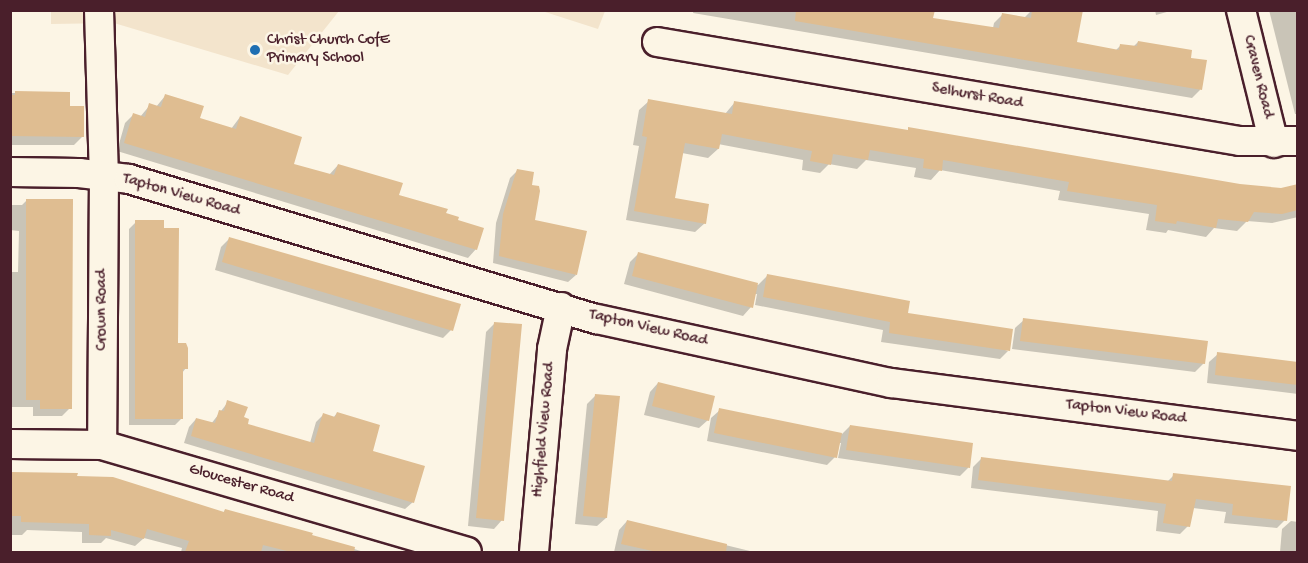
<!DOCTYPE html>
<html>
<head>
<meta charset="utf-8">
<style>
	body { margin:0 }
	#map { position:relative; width:1308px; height:563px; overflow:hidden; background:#fcf5e5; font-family:"Gochi Hand",sans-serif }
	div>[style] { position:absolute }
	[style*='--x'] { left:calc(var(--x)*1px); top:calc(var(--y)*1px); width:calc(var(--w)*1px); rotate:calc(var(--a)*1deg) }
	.built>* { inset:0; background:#f3e4cc }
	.shadow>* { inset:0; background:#0003 }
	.building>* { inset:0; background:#dfbd91 }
	.roads { filter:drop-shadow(2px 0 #4a1f2b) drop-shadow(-2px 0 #4a1f2b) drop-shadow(0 2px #4a1f2b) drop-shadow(0 -2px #4a1f2b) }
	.minor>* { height:28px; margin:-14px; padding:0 14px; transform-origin:14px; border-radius:14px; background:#fcf5e5 }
	.dots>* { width:16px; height:16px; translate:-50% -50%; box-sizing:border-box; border:3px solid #fcf5e5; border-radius:50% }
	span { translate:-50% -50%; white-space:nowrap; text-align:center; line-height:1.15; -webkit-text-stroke:5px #fcf5e5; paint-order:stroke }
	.poi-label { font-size:16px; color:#4a1f2b }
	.left { translate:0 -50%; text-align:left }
	.street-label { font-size:16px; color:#4a1f2b }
	.frame { position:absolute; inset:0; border:12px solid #4a1f2b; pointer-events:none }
</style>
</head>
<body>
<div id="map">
	<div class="built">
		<div style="clip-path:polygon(51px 11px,339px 11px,288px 75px,114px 23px,51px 24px)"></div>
		<div style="clip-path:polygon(542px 11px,605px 11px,598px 29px)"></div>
	</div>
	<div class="shadow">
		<div style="clip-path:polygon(694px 10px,933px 10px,932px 20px,993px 28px,994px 23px,1002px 15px,1024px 18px,1032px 10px,1040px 10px,1076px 43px,1115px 51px,1121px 45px,1133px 47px,1138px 42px,1189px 59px,1200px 90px,1192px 98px,693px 13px)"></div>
		<div style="clip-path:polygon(1155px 10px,1174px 10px,1156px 15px)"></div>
		<div style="clip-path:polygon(1269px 10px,1298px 10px,1298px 114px,1295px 114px)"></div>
		<div style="clip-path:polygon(10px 93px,68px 93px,68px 107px,82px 137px,74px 145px,10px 145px)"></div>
		<div style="clip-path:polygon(165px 96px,198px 119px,231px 129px,240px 117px,293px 165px,329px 175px,338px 165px,398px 196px,445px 214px,456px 221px,476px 249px,468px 258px,117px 151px,125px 123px,133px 115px,140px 117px,150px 105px,156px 107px)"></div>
		<div style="clip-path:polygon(649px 101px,725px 114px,735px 102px,907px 131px,909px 129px,1240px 186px,1281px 189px,1298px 185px,1298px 217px,1272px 223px,1247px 221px,1237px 231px,1214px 228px,1206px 237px,1168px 230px,1166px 233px,1146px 230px,1149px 214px,1058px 200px,1060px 191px,940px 170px,931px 180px,914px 177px,916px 168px,866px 160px,857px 169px,829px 164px,820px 173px,802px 170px,803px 160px,718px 144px,718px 149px,708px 158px,682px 153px,674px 199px,705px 223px,695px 232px,626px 220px,639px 146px,633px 145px,639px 110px)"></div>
		<div style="clip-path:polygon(517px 171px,530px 186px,533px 221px,576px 275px,568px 282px,493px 263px,496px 223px,510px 178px)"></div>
		<div style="clip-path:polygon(27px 200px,70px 408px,62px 416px,33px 416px,33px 407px,10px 407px,10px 272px,18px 272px,19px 231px,10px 230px,10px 205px,22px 205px)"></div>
		<div style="clip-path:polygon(136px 222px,186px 368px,182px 373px,182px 418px,175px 425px,129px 425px,129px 229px)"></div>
		<div style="clip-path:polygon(230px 238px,451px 330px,443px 338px,215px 270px,221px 247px)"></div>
		<div style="clip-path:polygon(639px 253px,758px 285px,767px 276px,906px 314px,1008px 351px,1000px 359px,881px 342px,883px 330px,755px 305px,757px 294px,754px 294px,751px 307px,743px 316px,624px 284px,630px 262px)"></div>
		<div style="clip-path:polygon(1024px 320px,1204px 363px,1195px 372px,1012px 349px,1015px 328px)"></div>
		<div style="clip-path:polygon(494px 324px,502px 520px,494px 529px,468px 526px,486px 332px)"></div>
		<div style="clip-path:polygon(1218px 354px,1298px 363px,1298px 394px,1207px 383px,1209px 362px)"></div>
		<div style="clip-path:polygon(658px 383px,708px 420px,699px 428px,644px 415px,650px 392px)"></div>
		<div style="clip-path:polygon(596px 395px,606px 518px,597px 526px,575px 524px,587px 404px)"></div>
		<div style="clip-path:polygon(228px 402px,246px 425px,310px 443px,316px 422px,323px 415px,333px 418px,337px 413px,413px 502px,405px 509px,184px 443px,189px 427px,196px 419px,211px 424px)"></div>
		<div style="clip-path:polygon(720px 410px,842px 434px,850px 426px,972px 445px,968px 468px,960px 476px,838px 458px,841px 443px,838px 443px,835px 457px,827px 465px,707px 441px,711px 418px)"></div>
		<div style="clip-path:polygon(981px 459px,1167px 482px,1174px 475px,1285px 520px,1277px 528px,1224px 523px,1226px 512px,1193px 508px,1188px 526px,1180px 534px,1156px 531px,1158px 511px,971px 488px,973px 467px)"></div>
		<div style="clip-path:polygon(10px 473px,76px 478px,223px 513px,225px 510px,364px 552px,181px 552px,182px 548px,144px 538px,135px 546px,106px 538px,101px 543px,82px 543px,82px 532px,27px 530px,22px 535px,10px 535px)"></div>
		<div style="clip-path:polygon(627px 521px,754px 552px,614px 552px,619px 530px)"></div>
		<div style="clip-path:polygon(1291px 521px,1298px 522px,1298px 552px,1280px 552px,1282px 529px)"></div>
	</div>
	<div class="building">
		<div style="clip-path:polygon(796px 10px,935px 10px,933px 18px,999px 28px,1002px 13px,1031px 18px,1032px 10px,1083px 10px,1077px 42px,1119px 50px,1120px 44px,1137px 46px,1138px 41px,1192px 50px,1191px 58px,1207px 60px,1202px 90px,795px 21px)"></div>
		<div style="clip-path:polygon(15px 91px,70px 92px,70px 106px,84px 106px,84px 137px,10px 136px,10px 95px,15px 95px)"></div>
		<div style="clip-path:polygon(165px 94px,204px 106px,200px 118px,236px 129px,240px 116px,302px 137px,294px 164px,334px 175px,338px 164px,403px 183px,399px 195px,448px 209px,446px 213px,459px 217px,458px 220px,484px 228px,477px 250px,124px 143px,133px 113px,145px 117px,149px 103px,161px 107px)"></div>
		<div style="clip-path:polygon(648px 99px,732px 114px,734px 101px,908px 130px,908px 127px,1240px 184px,1281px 188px,1298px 184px,1298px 210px,1282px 214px,1254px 212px,1248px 222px,1218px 219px,1216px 228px,1177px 221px,1176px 224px,1155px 221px,1157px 205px,1067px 191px,1069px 182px,943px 160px,942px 171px,923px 168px,924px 159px,870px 150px,868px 160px,833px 154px,831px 165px,810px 161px,812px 151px,722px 134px,719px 149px,685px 143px,675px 198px,709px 204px,706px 224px,634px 211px,647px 137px,642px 136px)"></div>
		<div style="clip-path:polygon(517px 169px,534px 172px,532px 185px,539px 186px,540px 191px,535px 220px,587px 231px,577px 275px,499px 256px,503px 214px)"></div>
		<div style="clip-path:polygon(26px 199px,73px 199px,72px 409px,40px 409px,40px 400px,26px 400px)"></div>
		<div style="clip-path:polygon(135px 220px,164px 220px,164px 228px,179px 228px,178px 343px,186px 343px,188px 348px,188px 369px,183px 369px,183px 419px,135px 419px)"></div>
		<div style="clip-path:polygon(229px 237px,461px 304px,453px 331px,222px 262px)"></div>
		<div style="clip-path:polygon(638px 252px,758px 283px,753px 308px,632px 276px)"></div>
		<div style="clip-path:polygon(767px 274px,910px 301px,908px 313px,1013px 329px,1010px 351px,889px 333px,890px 322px,763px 297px)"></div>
		<div style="clip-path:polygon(1023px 318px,1208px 341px,1205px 364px,1020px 341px)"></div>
		<div style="clip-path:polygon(494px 322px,522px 324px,504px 521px,476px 518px)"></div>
		<div style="clip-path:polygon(1217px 352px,1298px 362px,1298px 385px,1215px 375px)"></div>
		<div style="clip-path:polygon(658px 382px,715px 396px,709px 421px,652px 406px)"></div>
		<div style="clip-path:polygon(595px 394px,620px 396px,607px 518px,583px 516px)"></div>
		<div style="clip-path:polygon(227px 400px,248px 407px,244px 417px,249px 419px,248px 424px,314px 443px,323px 413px,335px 417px,337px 412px,380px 425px,373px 451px,425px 466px,414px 503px,191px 436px,196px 418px,215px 423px,219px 410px,224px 411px)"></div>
		<div style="clip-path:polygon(719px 408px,842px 433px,837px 458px,714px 433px)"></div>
		<div style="clip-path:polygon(850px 425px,973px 443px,970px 468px,846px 450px)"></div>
		<div style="clip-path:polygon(981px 457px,1172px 481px,1173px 473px,1291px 486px,1287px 521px,1232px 515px,1233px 504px,1196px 499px,1190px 527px,1163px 523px,1166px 504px,978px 480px)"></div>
		<div style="clip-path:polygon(10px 472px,78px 473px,77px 476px,113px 477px,224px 512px,225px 509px,313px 533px,312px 535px,355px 547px,354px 552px,291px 552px,263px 545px,261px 552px,185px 552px,189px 541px,147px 529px,144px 539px,111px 530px,111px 536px,89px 535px,89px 524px,21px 522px,21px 516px,11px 516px)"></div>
		<div style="clip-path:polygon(627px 520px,727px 544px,726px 552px,657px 552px,621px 544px)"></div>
	</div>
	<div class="roads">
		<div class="minor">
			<div style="--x:99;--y:10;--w:165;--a:88.3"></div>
			<div style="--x:104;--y:175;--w:270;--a:90.4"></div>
			<div style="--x:1241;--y:10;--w:137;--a:76.1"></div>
			<div style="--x:657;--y:42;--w:591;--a:9.64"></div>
			<div style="--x:1240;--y:141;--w:58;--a:0"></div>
			<div style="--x:10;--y:172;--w:69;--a:0.8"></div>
			<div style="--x:79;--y:173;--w:50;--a:6.8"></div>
			<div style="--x:129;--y:179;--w:488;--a:16.7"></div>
			<div style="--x:597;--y:319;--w:301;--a:12.3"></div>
			<div style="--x:891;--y:383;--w:410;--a:7.4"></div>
			<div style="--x:10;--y:444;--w:92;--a:0.6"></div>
			<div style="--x:102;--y:445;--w:380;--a:16.3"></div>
			<div style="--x:534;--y:552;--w:204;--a:-84.9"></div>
			<div style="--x:552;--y:349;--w:43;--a:-77.9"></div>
		</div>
	</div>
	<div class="dots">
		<div style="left:255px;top:50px;background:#1f6fb2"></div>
	</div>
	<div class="poi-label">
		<span class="left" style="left:267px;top:50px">Christ Church CofE<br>Primary School</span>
	</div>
	<div class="street-label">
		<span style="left:1257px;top:77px;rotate:76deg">Craven Road</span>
		<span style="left:977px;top:97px;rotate:10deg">Selhurst Road</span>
		<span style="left:181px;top:196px;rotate:16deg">Tapton View Road</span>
		<span style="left:103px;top:310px;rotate:-90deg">Crown Road</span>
		<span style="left:648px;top:329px;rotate:13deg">Tapton View Road</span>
		<span style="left:1126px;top:413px;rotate:7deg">Tapton View Road</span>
		<span style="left:545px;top:430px;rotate:-85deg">Highfield View Road</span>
		<span style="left:241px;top:485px;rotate:16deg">Gloucester Road</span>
	</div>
	<div class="frame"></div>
</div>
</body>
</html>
